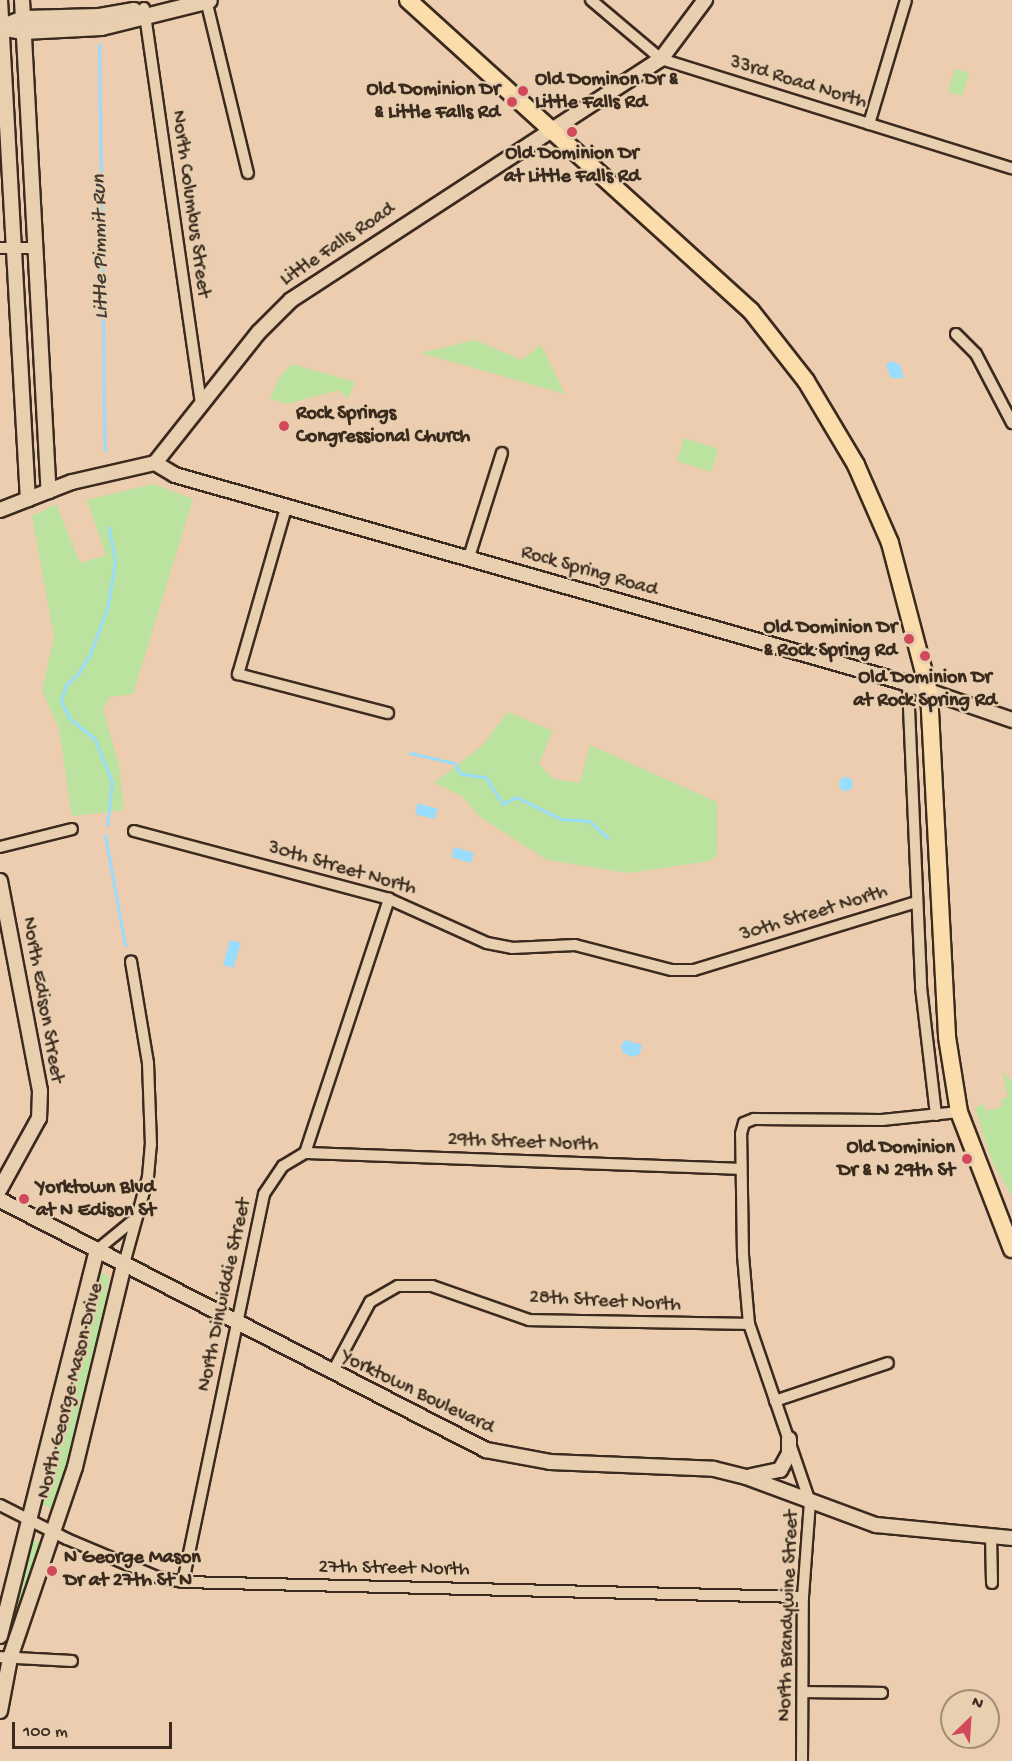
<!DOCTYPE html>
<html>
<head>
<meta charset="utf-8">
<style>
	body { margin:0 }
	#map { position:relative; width:1012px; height:1761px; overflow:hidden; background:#eccdb0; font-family:"Gochi Hand",sans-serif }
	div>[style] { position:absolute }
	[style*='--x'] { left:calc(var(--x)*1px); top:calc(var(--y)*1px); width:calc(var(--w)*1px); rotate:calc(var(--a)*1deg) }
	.green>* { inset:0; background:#bbe29e }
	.water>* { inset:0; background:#99dcfb }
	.round { border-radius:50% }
	.stream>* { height:3px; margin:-1.5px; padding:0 1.5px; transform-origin:1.5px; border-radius:1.5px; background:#99dcfb }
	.roads { filter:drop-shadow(2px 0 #3b2a1e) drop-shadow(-2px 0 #3b2a1e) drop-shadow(0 2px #3b2a1e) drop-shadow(0 -2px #3b2a1e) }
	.minor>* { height:10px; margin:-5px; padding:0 5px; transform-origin:5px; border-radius:5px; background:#e7cfaf }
	.tertiary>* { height:14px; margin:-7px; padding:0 7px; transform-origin:7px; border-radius:7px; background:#e7cfaf }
	.secondary>* { height:15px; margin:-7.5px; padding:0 7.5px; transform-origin:7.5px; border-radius:7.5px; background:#e7cfaf }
	.primary>* { height:16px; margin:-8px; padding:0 8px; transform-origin:8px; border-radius:8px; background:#faddab }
	.dots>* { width:16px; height:16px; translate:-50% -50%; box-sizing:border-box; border:3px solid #e7cfaf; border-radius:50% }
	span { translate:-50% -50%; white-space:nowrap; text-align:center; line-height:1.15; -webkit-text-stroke:4.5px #e7cfaf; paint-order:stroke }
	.poi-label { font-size:20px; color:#3b2a1e; font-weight:700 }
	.left { translate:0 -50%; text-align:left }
	.right { translate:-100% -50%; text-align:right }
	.street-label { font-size:20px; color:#3b2a1e }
	.water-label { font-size:21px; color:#443c34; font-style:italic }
	.north { position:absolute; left:940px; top:1689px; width:60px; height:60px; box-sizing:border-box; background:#e7cfaf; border:2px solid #a28d75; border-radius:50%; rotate:25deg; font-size:16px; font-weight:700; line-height:24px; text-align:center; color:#3b2a1e }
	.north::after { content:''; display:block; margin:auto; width:21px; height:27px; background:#d1495b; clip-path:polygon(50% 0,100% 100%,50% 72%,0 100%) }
	.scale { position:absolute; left:12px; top:1722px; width:160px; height:27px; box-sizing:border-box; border:3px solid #3b2a1e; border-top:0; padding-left:8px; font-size:18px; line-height:21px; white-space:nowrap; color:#3b2a1e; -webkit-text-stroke:4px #e7cfaf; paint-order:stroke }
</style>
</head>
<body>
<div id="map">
	<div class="green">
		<div style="clip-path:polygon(955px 69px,969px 73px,962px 96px,948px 92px)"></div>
		<div style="clip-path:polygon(475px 340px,522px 360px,541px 345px,565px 394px,421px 353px)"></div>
		<div style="clip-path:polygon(292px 364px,355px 382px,348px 399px,339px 390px,287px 404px,270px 399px,279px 378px)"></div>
		<div style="clip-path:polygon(684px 438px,718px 449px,711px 472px,677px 461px)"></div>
		<div style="clip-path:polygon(153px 484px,193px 499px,133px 694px,109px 697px,103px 709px,119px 766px,124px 810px,72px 816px,59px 728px,42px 691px,54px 637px,32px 516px,56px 504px,80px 563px,106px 555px,87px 500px)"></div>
		<div style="clip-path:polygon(508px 712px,553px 731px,539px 764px,554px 779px,580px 783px,590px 745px,717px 802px,717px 855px,709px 861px,629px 873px,547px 860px,480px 817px,462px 796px,434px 783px,482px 746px)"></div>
		<div style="clip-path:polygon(1002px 1072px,1012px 1081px,1012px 1196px,992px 1161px,975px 1108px,984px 1104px,986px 1111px,1002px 1107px,1001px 1099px,1008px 1097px)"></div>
		<div style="clip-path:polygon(98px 1271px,109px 1277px,95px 1360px,73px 1454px,55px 1510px,39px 1503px)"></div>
		<div style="clip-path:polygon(32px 1539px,44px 1544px,11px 1637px,8px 1636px)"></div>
	</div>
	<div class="water">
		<div style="clip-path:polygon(892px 361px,900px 365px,904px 378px,891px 378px,886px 365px)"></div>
		<div class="round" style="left:839px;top:777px;width:14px;height:14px"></div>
		<div style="clip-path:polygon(418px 803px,438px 809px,434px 819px,415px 814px)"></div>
		<div style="clip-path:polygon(454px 847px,474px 853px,471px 863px,451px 857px)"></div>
		<div style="clip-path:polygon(230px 940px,241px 943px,233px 968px,223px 965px)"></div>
		<div style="clip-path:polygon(626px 1040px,642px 1045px,640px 1054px,633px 1057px,623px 1053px,621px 1045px)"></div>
	</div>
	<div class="stream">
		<div style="--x:99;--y:44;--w:406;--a:89.2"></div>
		<div style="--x:410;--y:753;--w:45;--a:12.8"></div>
		<div style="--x:454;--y:763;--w:13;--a:58"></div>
		<div style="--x:461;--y:774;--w:24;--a:7"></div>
		<div style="--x:485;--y:777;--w:32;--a:56"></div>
		<div style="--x:503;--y:804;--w:15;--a:-28"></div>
		<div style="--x:516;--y:797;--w:50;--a:26.1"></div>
		<div style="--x:561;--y:819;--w:28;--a:4"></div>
		<div style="--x:589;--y:821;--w:25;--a:42"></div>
		<div style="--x:107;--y:825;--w:43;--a:-83.4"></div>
		<div style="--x:112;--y:782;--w:46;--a:-111.6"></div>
		<div style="--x:95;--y:739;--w:32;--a:-141"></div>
		<div style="--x:70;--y:719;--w:20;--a:-117"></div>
		<div style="--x:61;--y:701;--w:17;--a:-73"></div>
		<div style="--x:66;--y:685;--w:16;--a:-43"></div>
		<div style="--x:78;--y:674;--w:23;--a:-59"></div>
		<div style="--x:90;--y:654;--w:51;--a:-69.4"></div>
		<div style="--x:108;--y:606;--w:47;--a:-81.3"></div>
		<div style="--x:115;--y:560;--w:33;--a:-101"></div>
		<div style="--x:105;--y:835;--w:112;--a:79.7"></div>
	</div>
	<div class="roads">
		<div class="minor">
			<div style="--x:206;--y:0;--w:178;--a:76.4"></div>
			<div style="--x:591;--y:0;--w:92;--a:40.1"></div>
			<div style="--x:661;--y:59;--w:368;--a:17.3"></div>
			<div style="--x:144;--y:8;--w:400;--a:81.8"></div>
			<div style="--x:869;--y:124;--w:129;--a:-73.4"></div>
			<div style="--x:0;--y:248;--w:35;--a:0"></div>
			<div style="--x:956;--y:334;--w:28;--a:45"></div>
			<div style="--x:976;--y:354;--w:78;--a:62.4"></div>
			<div style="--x:286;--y:508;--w:173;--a:106.1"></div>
			<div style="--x:238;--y:674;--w:155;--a:14.6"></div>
			<div style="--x:469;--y:557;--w:109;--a:-72.4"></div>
			<div style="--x:908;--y:685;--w:302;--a:87.5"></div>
			<div style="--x:921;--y:987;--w:129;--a:83.3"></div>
			<div style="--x:134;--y:831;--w:264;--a:14.9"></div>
			<div style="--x:389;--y:899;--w:107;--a:24.2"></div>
			<div style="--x:487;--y:943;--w:25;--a:11"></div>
			<div style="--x:512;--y:948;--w:63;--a:-2.7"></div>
			<div style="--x:575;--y:945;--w:100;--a:14.5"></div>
			<div style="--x:672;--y:970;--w:22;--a:0"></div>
			<div style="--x:694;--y:970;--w:233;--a:-17"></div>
			<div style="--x:0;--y:847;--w:74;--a:-14"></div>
			<div style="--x:305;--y:1153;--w:434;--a:2.1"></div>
			<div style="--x:97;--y:1250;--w:50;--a:-39.4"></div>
			<div style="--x:124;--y:1264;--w:90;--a:-74.6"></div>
			<div style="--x:148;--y:1177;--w:32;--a:-85"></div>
			<div style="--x:151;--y:1145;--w:82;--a:-92.1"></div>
			<div style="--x:148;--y:1063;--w:103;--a:-99.5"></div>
			<div style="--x:332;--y:1373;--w:81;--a:-61.8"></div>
			<div style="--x:370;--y:1302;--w:32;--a:-30"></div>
			<div style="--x:398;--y:1286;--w:34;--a:0"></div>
			<div style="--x:432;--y:1286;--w:103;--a:19.3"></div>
			<div style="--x:529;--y:1320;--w:220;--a:1"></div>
			<div style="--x:775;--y:1401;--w:119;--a:-18.6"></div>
			<div style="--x:0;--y:1505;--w:75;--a:26.9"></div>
			<div style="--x:67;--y:1539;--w:98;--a:22.9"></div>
			<div style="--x:157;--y:1577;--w:26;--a:11"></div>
			<div style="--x:183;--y:1582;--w:620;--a:1.39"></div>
			<div style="--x:991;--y:1535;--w:48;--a:88.8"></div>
			<div style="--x:183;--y:1582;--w:396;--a:-78.2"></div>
			<div style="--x:264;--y:1194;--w:34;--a:-56"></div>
			<div style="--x:283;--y:1166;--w:26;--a:-31"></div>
			<div style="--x:305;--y:1153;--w:268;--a:-71.7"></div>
			<div style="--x:0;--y:1657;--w:72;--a:3.2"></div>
			<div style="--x:804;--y:1692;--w:78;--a:0.7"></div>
			<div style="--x:802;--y:1761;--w:164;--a:-89.7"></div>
			<div style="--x:803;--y:1597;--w:95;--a:-85.8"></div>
			<div style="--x:810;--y:1502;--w:188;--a:-108.9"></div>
			<div style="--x:749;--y:1324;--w:69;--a:-95"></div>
			<div style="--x:743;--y:1255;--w:121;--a:-90.9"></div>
			<div style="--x:741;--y:1134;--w:11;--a:-75"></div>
			<div style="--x:744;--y:1123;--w:11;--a:-22"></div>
			<div style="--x:754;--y:1119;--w:128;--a:0.4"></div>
			<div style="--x:882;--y:1120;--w:77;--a:-5.9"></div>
		</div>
		<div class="tertiary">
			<div style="--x:0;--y:0;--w:500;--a:86.8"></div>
			<div style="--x:22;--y:0;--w:492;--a:86.9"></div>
			<div style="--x:155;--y:463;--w:23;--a:31"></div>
			<div style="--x:175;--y:475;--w:753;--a:15.88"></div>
			<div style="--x:899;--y:681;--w:120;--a:19"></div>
			<div style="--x:0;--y:510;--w:77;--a:-21.3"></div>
			<div style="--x:72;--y:482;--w:85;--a:-12.9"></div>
			<div style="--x:155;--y:463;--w:167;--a:-51.6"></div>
			<div style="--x:259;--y:332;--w:45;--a:-45"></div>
			<div style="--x:291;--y:300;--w:442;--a:-33.1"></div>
			<div style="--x:661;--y:59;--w:74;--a:-53.3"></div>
			<div style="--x:0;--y:881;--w:214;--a:79.2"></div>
			<div style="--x:40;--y:1091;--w:27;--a:92"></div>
			<div style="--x:39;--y:1118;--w:81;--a:118.8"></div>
			<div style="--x:0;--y:1200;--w:547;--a:27.22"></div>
			<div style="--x:486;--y:1450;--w:65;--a:10.6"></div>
			<div style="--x:550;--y:1462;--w:164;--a:2.4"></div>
			<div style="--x:714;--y:1469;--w:33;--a:14"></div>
			<div style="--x:746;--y:1477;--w:139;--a:20.3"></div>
			<div style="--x:876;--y:1525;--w:137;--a:5.5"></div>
			<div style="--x:751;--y:1476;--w:30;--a:-12"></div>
			<div style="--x:780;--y:1470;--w:18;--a:-61"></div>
			<div style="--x:789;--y:1454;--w:15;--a:-90"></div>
			<div style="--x:0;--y:1636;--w:398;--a:-75.9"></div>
			<div style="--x:0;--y:1711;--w:54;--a:-79.3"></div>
			<div style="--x:10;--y:1658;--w:202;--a:-71.2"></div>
			<div style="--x:75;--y:1467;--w:209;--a:-76.4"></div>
		</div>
		<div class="secondary">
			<div style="--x:3;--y:26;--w:22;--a:-22"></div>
			<div style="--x:23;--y:18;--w:76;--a:-1.5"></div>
			<div style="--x:99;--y:16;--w:35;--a:-10"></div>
			<div style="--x:0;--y:27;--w:23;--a:10"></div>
			<div style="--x:23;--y:31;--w:78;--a:-2.9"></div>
			<div style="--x:101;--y:27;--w:111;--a:-14"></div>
		</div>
		<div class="primary">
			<div style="--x:408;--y:0;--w:463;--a:42.2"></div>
			<div style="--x:751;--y:311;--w:89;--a:51.8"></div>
			<div style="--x:806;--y:381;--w:98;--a:59.2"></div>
			<div style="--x:856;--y:465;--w:85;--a:66.4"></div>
			<div style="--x:890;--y:543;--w:154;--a:75.3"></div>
			<div style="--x:929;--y:692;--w:345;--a:87"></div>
			<div style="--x:947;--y:1037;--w:76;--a:80.9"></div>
			<div style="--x:959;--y:1112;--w:147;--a:68.9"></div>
		</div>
	</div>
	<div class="dots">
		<div style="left:523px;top:91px;background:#d1495b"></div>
		<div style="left:512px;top:102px;background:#d1495b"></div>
		<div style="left:572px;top:132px;background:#d1495b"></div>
		<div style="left:284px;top:426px;background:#d1495b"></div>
		<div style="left:909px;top:639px;background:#d1495b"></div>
		<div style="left:925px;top:656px;background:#d1495b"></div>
		<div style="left:967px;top:1159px;background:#d1495b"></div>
		<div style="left:24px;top:1199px;background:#d1495b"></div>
		<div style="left:52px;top:1571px;background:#d1495b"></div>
	</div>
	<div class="poi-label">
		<span class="left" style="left:535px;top:92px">Old Dominon Dr &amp;<br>Little Falls Rd</span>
		<span class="right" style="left:500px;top:102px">Old Dominion Dr<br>&amp; Little Falls Rd</span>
		<span style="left:572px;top:166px">Old Dominion Dr<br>at Little Falls Rd</span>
		<span class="left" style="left:296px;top:426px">Rock Springs<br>Congressional Church</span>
		<span class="right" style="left:897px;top:640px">Old Dominion Dr<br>&amp; Rock Spring Rd</span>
		<span style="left:925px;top:690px">Old Dominion Dr<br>at Rock Spring Rd</span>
		<span class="right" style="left:955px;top:1160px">Old Dominion<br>Dr &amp; N 29th St</span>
		<span class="left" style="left:36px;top:1200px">Yorktown Blvd<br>at N Edison St</span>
		<span class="left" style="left:64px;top:1570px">N George Mason<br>Dr at 27th St N</span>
	</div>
	<div class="street-label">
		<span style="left:798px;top:83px;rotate:17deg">33rd Road North</span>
		<span style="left:190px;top:204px;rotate:82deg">North Columbus Street</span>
		<span style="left:338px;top:245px;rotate:-34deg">Little Falls Road</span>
		<span style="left:589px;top:572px;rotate:16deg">Rock Spring Road</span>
		<span style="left:342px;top:869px;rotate:16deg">30th Street North</span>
		<span style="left:814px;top:914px;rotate:-17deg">30th Street North</span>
		<span style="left:42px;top:1000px;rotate:80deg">North Edison Street</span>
		<span style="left:523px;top:1143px;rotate:2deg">29th Street North</span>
		<span style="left:225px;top:1295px;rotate:-78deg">North Dinwiddie Street</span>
		<span style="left:605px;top:1302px;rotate:3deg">28th Street North</span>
		<span style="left:71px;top:1391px;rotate:-76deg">North George Mason Drive</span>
		<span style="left:417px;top:1393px;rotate:26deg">Yorktown Boulevard</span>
		<span style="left:394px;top:1569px;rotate:1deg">27th Street North</span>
		<span style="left:789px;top:1616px;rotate:-88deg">North Brandywine Street</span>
	</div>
	<div class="water-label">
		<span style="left:102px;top:247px;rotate:-91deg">Little Pimmit Run</span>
	</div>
	<div class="north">N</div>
	<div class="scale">100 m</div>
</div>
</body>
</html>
